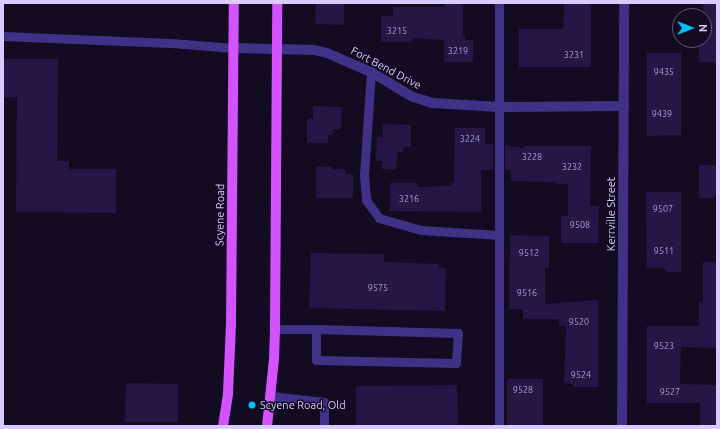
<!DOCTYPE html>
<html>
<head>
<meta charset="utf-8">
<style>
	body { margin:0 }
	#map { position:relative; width:720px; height:429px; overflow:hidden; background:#120b22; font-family:Ubuntu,sans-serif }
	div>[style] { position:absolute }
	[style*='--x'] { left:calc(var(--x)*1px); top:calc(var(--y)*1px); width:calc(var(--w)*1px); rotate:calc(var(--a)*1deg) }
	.building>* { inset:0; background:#251645 }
	.service>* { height:9px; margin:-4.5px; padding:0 4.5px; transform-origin:4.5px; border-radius:4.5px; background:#3f3286 }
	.minor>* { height:10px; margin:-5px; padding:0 5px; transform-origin:5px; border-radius:5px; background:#3f3286 }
	.primary>* { height:10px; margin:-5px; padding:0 5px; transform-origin:5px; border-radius:5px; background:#d353ff }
	.dots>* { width:11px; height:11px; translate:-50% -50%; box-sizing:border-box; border:2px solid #120b22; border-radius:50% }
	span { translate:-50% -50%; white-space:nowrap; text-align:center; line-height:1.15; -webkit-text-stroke:3px #120b22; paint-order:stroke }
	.number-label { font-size:9px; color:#ab9ed0 }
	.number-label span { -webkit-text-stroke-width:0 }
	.street-label { font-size:11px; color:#d8ccff }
	.poi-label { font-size:11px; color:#d8ccff }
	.left { translate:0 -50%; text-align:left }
	.frame { position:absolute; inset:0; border:4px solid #d8ccff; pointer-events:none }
	.north { position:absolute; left:672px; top:8px; width:40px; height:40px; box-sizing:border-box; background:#120b22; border:1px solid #61587a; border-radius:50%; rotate:90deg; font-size:11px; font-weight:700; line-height:16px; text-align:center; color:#d8ccff }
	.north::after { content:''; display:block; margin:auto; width:14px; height:18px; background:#00c1f7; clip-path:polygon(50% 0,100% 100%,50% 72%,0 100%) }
</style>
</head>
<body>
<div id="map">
	<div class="building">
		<div style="clip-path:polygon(316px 3px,344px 3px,344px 25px,315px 24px)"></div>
		<div style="clip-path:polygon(445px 3px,463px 3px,463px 35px,465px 35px,465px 40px,473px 40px,473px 62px,444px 62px,444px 40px,412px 38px,412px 42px,381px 42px,381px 16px,393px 16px,393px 7px,445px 7px)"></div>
		<div style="clip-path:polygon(564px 3px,591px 3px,591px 67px,519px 67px,519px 29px,563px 29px)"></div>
		<div style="clip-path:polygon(703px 3px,717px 3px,716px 62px,699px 62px,699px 40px,704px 40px)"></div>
		<div style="clip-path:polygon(647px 53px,681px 53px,681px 135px,647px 136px)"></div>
		<div style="clip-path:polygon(3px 59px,58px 59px,57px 161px,69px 161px,69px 169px,116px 169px,116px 213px,16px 212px,17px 97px,3px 97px)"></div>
		<div style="clip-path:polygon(313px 106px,342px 107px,341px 129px,333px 129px,333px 135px,328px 135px,328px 143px,307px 143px,307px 119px,313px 119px)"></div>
		<div style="clip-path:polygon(383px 124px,411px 125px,411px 147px,403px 147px,403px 152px,398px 152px,396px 169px,382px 169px,382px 161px,376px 161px,377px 136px,383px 137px)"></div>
		<div style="clip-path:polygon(455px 128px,485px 128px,485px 143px,493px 144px,493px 170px,481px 170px,481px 212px,390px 211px,390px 183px,417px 183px,417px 187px,451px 186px,451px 183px,454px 183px)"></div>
		<div style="clip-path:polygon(505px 145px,524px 148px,525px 146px,591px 146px,590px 206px,599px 206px,598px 243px,561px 243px,561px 216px,568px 216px,568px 184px,556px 184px,556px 182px,511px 181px,511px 170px,505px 170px)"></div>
		<div style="clip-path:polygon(699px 165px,717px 165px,717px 196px,714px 196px,714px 198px,699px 198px)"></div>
		<div style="clip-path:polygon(316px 167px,332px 167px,332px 169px,345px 169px,346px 174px,353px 174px,353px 198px,316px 198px)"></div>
		<div style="clip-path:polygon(646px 192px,681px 192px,681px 272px,668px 272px,664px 268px,647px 268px)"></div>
		<div style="clip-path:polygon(510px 235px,549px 236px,549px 268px,545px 268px,545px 304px,598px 300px,598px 387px,573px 387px,573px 384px,564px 383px,566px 326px,559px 326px,559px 319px,523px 319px,523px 309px,509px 309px)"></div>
		<div style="clip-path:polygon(311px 253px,384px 254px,384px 262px,439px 264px,439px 267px,446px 268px,445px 311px,309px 308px)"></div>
		<div style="clip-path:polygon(703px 262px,717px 262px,717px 348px,681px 347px,680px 384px,717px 385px,717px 426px,700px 426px,700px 403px,647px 403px,647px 326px,699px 326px,699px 302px,703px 302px)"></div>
		<div style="clip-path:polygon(507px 379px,543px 379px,543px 426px,507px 426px)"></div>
		<div style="clip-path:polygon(126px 383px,178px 384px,178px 422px,125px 422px)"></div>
		<div style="clip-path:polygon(457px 385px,458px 426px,356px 426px,356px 386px)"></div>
	</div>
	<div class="service">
		<div style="--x:3;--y:36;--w:168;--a:2.4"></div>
		<div style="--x:171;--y:43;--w:63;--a:4.5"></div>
		<div style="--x:371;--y:72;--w:103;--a:93.9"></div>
		<div style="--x:364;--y:175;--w:25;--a:85"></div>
		<div style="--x:366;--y:200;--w:22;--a:54"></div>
		<div style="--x:379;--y:218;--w:44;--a:15.9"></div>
		<div style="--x:421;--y:230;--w:78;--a:3.7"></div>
		<div style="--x:275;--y:329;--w:41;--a:0"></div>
		<div style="--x:316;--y:329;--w:142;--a:1.6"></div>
		<div style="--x:458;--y:333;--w:30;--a:94"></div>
		<div style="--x:456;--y:363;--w:140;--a:-178.8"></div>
		<div style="--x:316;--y:360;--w:31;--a:-90"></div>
		<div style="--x:271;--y:396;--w:53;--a:6.5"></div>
		<div style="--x:324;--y:402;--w:24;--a:90"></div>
		<div style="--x:499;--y:426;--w:423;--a:-90"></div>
	</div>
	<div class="minor">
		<div style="--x:234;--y:48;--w:80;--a:1.4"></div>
		<div style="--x:314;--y:50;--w:13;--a:13"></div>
		<div style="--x:327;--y:53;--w:48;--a:23.4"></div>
		<div style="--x:371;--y:72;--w:49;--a:30.8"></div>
		<div style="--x:413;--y:97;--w:21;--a:17"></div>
		<div style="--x:433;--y:103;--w:66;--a:3.5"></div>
		<div style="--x:499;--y:107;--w:125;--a:-0.5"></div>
		<div style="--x:622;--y:426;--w:423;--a:-89.7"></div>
	</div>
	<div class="primary">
		<div style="--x:223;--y:426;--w:33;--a:-81"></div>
		<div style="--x:228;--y:393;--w:69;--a:-87.5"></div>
		<div style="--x:231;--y:324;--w:321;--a:-89.5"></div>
		<div style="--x:267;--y:426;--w:67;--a:-84"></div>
		<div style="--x:274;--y:359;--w:30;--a:-88"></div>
		<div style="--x:275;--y:329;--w:326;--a:-89.6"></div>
	</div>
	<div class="dots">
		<div style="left:252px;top:405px;background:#00c1f7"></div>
	</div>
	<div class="number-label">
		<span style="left:397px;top:31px">3215</span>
		<span style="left:458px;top:51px">3219</span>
		<span style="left:574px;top:55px">3231</span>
		<span style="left:664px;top:72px">9435</span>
		<span style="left:662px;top:114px">9439</span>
		<span style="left:470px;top:139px">3224</span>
		<span style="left:532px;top:157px">3228</span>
		<span style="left:572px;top:167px">3232</span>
		<span style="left:409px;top:199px">3216</span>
		<span style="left:663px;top:209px">9507</span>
		<span style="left:580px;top:225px">9508</span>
		<span style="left:664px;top:251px">9511</span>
		<span style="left:529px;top:253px">9512</span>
		<span style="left:378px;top:288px">9575</span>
		<span style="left:527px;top:293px">9516</span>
		<span style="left:579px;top:322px">9520</span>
		<span style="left:664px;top:346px">9523</span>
		<span style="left:581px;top:375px">9524</span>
		<span style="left:523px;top:390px">9528</span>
		<span style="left:670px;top:392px">9527</span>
	</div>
	<div class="street-label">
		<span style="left:386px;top:68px;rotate:28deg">Fort Bend Drive</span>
		<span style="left:611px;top:214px;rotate:-90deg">Kerrville Street</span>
		<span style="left:220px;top:215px;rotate:-89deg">Scyene Road</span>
	</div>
	<div class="poi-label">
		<span class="left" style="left:260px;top:405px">Scyene Road, Old</span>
	</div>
	<div class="frame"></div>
	<div class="north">N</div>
</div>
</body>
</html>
